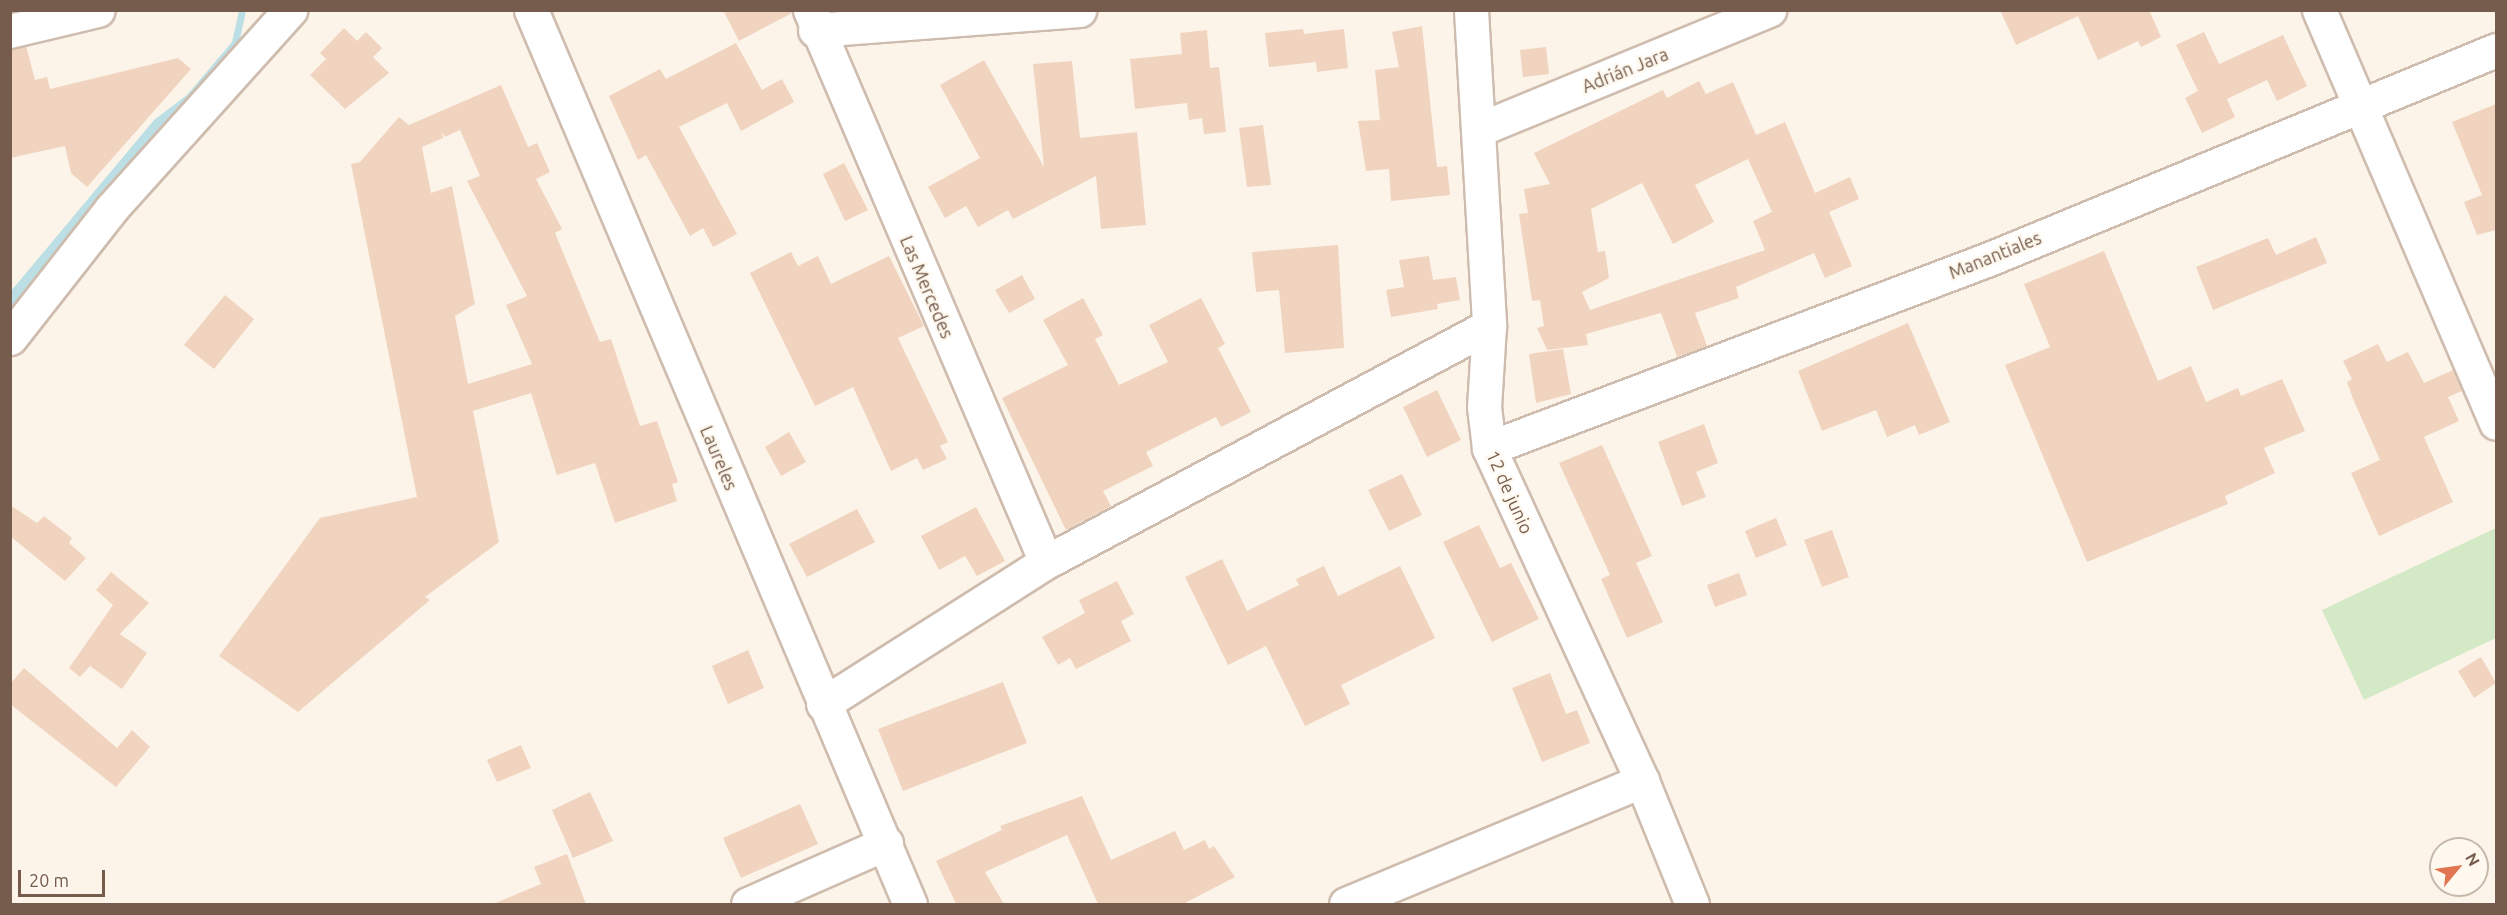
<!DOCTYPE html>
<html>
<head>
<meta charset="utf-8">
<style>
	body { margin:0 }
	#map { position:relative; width:2507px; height:915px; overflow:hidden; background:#fcf4e8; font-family:Ubuntu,sans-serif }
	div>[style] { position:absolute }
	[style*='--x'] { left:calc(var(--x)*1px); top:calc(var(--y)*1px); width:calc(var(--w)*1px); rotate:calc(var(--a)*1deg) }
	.green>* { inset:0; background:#d4e9c6 }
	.water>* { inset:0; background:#bcdfe5 }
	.building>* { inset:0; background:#f0d4c0 }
	.roads { filter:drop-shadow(2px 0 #cebcae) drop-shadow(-2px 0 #cebcae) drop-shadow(0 2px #cebcae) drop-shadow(0 -2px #cebcae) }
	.street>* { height:33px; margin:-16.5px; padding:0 16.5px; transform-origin:16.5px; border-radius:16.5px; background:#fff }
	span { translate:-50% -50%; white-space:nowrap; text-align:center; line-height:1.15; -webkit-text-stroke:4.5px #fef8ee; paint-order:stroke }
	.street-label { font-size:18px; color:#755c4c }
	.frame { position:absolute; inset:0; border:12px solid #755c4c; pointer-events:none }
	.north { position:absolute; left:2429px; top:837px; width:60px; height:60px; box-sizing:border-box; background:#fef8ee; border:2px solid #c7baad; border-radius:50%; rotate:61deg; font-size:16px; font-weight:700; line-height:24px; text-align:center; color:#755c4c }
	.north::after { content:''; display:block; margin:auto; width:21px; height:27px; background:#e17451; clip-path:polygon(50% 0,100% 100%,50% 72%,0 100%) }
	.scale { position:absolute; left:18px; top:870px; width:87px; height:27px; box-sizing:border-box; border:3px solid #755c4c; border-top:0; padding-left:8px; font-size:18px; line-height:21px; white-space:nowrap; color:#755c4c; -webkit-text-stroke:4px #fef8ee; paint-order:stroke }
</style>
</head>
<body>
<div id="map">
	<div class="green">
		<div style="clip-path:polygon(2496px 528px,2496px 638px,2364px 700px,2322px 610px)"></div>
	</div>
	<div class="water">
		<div style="clip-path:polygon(239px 11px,246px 11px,239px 44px,173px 115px,11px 311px,11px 291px,154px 120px,187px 95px,232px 42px)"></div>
	</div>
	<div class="building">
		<div style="clip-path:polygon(723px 10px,792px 10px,792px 13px,739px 41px)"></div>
		<div style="clip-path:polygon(2000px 10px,2149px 10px,2161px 37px,2141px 47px,2138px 41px,2098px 60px,2078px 16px,2016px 45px)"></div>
		<div style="clip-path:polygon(1422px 26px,1437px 167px,1447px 166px,1450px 195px,1391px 201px,1389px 169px,1366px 171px,1358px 121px,1380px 120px,1375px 70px,1399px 67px,1392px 32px)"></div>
		<div style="clip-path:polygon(344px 28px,357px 41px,366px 32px,382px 48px,373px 57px,389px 73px,345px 109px,310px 75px,326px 59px,320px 53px)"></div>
		<div style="clip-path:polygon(1303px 29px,1304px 34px,1344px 29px,1348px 68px,1317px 72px,1316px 62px,1269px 67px,1265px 33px)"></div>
		<div style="clip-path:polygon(1207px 30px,1210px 68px,1219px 67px,1226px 132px,1204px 134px,1202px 118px,1189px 120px,1187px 103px,1135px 109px,1130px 59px,1182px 54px,1180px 33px)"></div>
		<div style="clip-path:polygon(2204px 32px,2219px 64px,2283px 35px,2307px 86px,2277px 101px,2267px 80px,2227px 99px,2235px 117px,2202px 133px,2185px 98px,2198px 91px,2176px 45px)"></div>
		<div style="clip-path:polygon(736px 43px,762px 90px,782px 79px,794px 102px,741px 131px,727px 103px,679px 127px,737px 234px,713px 247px,703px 228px,690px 236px,646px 155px,638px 160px,609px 96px,660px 69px,666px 79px)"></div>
		<div style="clip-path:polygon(26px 46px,35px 80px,47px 77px,50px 89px,178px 58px,191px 69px,87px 187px,71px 173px,65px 146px,10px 158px,10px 49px)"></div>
		<div style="clip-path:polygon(1546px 47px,1549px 74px,1523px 77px,1520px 50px)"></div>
		<div style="clip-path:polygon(984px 60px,1044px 167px,1033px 64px,1072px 61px,1080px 138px,1137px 132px,1146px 225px,1101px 229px,1096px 176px,1013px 219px,1008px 210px,978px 227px,966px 206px,945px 218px,928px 187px,980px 158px,940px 85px)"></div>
		<div style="clip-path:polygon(evenodd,1699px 81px,1706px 94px,1733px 82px,1756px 135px,1785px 122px,1815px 193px,1850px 177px,1859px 199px,1829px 212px,1852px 266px,1825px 278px,1814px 253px,1736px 287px,1739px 298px,1695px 313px,1707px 346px,1677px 357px,1661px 313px,1586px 334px,1588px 345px,1547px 350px,1537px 328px,1544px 326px,1540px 300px,1532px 301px,1519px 214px,1528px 213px,1524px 189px,1550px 184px,1534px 153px,1663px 90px,1667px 98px,1699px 81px,1748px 159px,1772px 212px,1753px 221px,1765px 250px,1590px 310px,1582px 292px,1609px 278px,1605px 251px,1598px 252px,1591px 209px,1642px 183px,1673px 244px,1714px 222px,1695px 185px,1748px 159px)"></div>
		<div style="clip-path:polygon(evenodd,501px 85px,528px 147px,537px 143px,550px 172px,536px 179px,562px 229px,555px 233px,600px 342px,611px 339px,640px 426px,657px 421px,678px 482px,672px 484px,677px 501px,615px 523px,595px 463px,557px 475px,531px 393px,473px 411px,499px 542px,425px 597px,430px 600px,298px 712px,219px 656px,320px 518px,417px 497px,351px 164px,360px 162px,399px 117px,409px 125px,501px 85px,460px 130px,480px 176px,467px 181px,527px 296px,506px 305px,532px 364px,468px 384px,455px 316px,475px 304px,452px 186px,431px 193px,422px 147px,443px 138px,442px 132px,445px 137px,460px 130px)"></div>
		<div style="clip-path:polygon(2496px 104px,2496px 230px,2477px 235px,2464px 202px,2482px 195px,2452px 122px)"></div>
		<div style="clip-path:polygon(1263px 125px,1271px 185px,1247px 187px,1239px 128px)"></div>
		<div style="clip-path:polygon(844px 163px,868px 210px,845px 221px,823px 174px)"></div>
		<div style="clip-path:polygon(2316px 237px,2327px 263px,2213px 310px,2196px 267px,2268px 238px,2276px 255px)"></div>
		<div style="clip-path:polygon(1338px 245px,1344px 348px,1285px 353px,1279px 290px,1256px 292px,1252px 252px)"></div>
		<div style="clip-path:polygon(2104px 251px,2158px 381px,2191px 366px,2206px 402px,2238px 388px,2241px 396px,2282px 379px,2305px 431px,2264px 448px,2275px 473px,2225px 496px,2228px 504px,2087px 562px,2005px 365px,2050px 347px,2024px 284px)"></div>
		<div style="clip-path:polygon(791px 252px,798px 266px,818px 256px,831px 284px,889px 256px,924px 326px,898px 338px,948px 442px,940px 446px,947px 459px,923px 470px,917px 458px,891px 471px,853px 387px,815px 406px,750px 273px)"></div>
		<div style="clip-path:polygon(1429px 256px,1433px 280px,1456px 277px,1460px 300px,1437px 304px,1438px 309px,1391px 317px,1386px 290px,1404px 287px,1399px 260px)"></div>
		<div style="clip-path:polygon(1022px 275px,1035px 299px,1009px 313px,995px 290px)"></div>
		<div style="clip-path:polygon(225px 295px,254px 319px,214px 369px,184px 345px)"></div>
		<div style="clip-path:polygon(1083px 298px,1103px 335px,1095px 339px,1119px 385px,1168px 362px,1149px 325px,1201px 298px,1225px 344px,1218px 348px,1251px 412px,1221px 427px,1216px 417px,1146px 452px,1153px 466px,1103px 491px,1111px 506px,1066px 530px,1002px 398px,1068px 365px,1043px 320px)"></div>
		<div style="clip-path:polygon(1908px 323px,1950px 422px,1919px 435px,1915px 425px,1887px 437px,1876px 410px,1822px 431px,1798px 371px)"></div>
		<div style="clip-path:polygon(2378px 344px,2387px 362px,2408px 352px,2424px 383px,2453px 370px,2462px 391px,2448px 397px,2459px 421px,2424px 437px,2453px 502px,2379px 536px,2351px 473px,2380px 460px,2353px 399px,2347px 382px,2352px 379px,2343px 361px)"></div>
		<div style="clip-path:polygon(1563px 349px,1571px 394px,1536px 403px,1529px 354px)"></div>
		<div style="clip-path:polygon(1437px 390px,1461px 440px,1427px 457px,1403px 407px)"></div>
		<div style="clip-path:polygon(1704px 424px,1718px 463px,1696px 472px,1706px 497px,1682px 506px,1658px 442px)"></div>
		<div style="clip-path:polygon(789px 432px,806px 462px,781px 476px,765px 447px)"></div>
		<div style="clip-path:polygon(1602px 445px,1652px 556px,1636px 563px,1663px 622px,1627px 638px,1601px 579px,1610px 575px,1559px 463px)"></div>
		<div style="clip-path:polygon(1402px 474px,1422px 515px,1389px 531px,1368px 490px)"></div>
		<div style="clip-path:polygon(10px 505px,37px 523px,44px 516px,72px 538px,69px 543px,86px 558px,65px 581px,10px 536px)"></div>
		<div style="clip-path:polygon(976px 507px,1005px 561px,977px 576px,965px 556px,939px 570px,921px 536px)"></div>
		<div style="clip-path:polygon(857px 509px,875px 542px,807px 577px,789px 544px)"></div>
		<div style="clip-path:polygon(1776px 518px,1787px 545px,1756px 558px,1745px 531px)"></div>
		<div style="clip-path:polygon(1479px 525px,1500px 568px,1511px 563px,1539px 619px,1492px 642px,1443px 542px)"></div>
		<div style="clip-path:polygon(1832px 530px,1849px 577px,1822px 587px,1804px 540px)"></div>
		<div style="clip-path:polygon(1222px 559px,1247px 611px,1299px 585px,1296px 579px,1324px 566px,1338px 596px,1400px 566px,1435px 638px,1341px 685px,1350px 704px,1305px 726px,1266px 646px,1228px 665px,1185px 577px)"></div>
		<div style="clip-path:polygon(111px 572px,149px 603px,120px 634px,147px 653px,122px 689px,90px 666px,80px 677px,69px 668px,113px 605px,96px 590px)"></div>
		<div style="clip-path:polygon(1739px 573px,1747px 595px,1715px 607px,1707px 585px)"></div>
		<div style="clip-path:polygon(1117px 581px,1134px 614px,1121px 621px,1131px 641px,1076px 669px,1070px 658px,1058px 665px,1042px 637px,1085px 613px,1079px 600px)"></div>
		<div style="clip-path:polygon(748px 650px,764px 688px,728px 704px,712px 666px)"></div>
		<div style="clip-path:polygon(2481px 657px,2496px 683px,2474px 698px,2458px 671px)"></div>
		<div style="clip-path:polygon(24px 668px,117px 748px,132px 730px,150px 747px,116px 787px,10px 704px,10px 684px)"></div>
		<div style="clip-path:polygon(1550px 673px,1566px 714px,1577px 710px,1590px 743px,1542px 762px,1512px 688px)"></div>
		<div style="clip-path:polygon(1003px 682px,1027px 743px,903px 791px,878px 729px)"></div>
		<div style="clip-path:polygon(521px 745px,531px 768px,497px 782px,487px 760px)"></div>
		<div style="clip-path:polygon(590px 792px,613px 841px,573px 858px,552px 810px)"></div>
		<div style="clip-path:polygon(1082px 796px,1111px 860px,1175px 831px,1184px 850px,1205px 840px,1209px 849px,1214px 846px,1235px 877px,1183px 904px,1098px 904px,1067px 835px,985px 872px,1004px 904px,956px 904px,936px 861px,1002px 830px,1000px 826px)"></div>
		<div style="clip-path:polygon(800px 804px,818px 844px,741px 878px,723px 838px)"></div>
		<div style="clip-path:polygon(567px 854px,586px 904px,493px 904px,541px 884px,534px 867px)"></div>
	</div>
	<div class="roads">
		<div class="street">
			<div style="--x:531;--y:10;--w:971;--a:67.03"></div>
			<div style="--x:810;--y:10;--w:600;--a:66.85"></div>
			<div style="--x:1471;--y:10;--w:317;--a:86.7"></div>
			<div style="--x:1489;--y:326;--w:81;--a:93.5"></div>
			<div style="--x:1484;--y:407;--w:41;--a:83"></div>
			<div style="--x:1489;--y:448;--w:366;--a:65.3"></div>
			<div style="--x:1642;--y:781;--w:133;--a:67.9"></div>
			<div style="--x:2319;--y:10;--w:449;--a:66.8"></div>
			<div style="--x:815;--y:30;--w:265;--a:-4.3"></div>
			<div style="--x:10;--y:31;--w:90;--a:-13.4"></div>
			<div style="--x:1480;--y:129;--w:313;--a:-22.4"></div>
			<div style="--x:10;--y:338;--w:164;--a:-51.9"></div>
			<div style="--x:111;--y:209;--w:268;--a:-48"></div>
			<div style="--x:1489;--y:448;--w:535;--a:-20.71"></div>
			<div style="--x:1989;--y:259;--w:548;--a:-22.4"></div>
			<div style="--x:823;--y:704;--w:264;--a:-32.5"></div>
			<div style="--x:1046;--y:562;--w:502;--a:-28.05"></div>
			<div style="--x:748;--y:904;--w:151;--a:-23.8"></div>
			<div style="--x:1346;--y:904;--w:321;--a:-22.6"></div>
		</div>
	</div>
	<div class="street-label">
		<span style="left:1625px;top:70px;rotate:-22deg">Adrián Jara</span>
		<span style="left:1995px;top:255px;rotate:-22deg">Manantiales</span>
		<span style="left:927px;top:287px;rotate:67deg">Las Mercedes</span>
		<span style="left:719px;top:458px;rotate:67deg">Laureles</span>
		<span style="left:1510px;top:492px;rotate:66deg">12 de junio</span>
	</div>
	<div class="frame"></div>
	<div class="north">N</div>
	<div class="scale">20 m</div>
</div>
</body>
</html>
